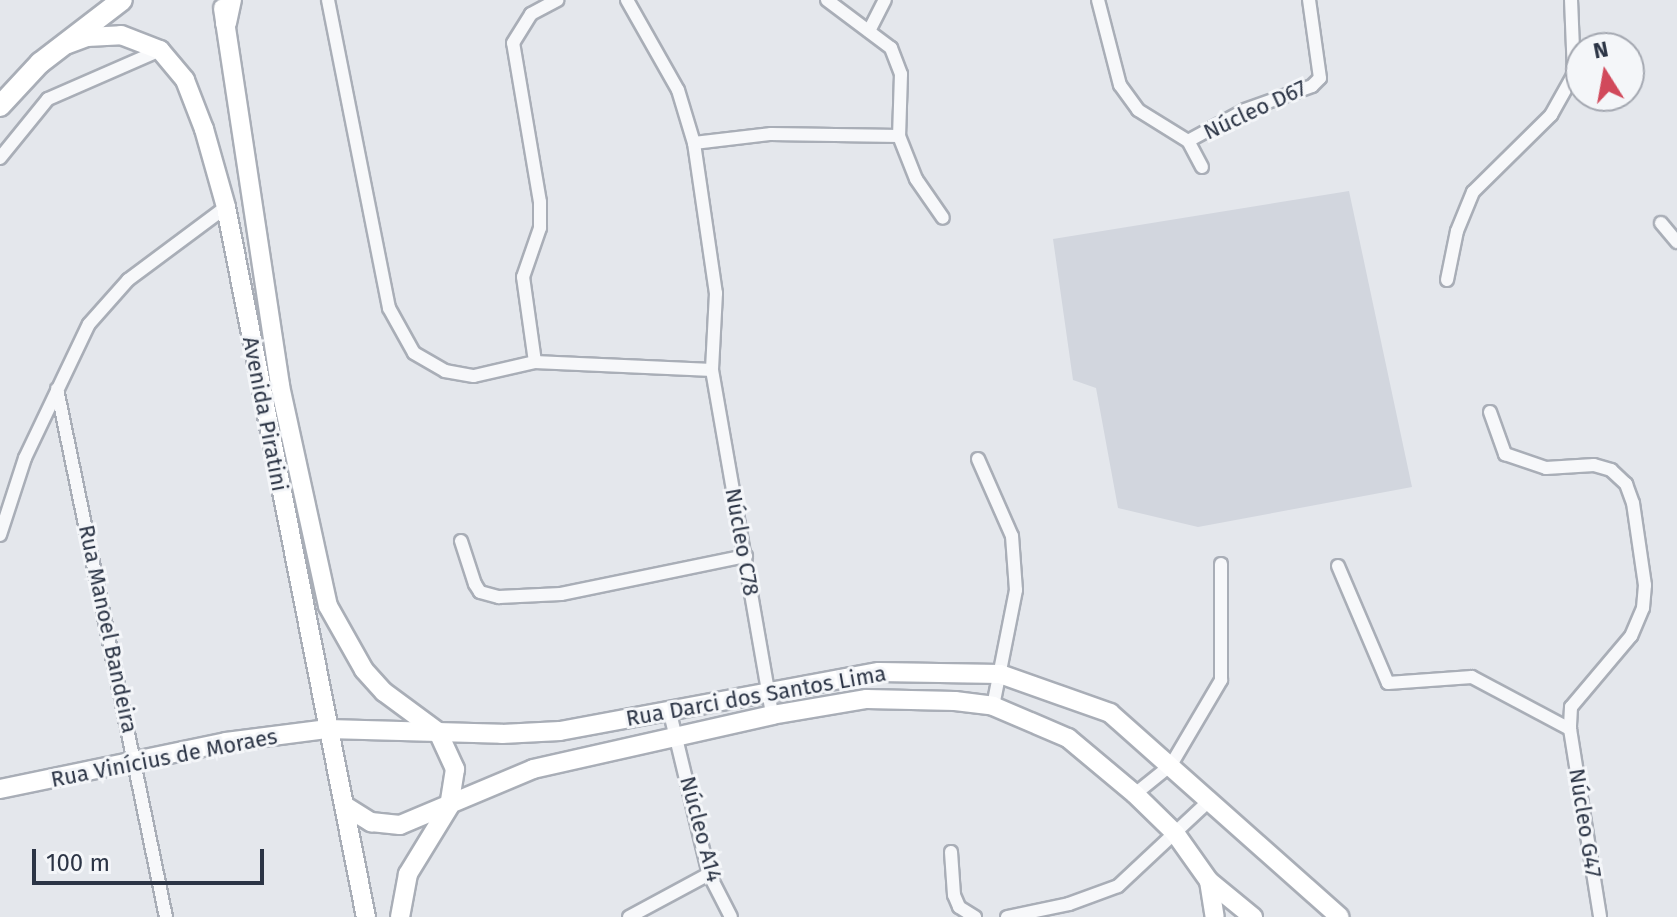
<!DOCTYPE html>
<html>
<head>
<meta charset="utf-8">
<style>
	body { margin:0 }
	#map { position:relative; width:1677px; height:917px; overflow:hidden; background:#e4e7ec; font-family:"Fira Sans",sans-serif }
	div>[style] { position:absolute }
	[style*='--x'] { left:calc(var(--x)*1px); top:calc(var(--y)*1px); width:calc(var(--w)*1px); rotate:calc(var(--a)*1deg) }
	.built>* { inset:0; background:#d2d6de }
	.roads { filter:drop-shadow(2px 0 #a9aeb7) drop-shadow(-2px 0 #a9aeb7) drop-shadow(0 2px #a9aeb7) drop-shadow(0 -2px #a9aeb7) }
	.street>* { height:12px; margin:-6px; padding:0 6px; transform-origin:6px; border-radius:6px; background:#f7f8fa }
	.secondary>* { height:18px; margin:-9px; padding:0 9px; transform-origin:9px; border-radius:9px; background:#fff }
	.primary>* { height:20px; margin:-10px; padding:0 10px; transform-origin:10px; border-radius:10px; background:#fff }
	span { translate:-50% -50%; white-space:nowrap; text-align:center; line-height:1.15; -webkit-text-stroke:6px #f4f6f9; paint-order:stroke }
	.street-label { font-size:22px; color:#2b3445 }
	.north { position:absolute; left:1565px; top:32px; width:80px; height:80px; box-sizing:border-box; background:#f4f6f9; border:2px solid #a4a8b1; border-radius:50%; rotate:349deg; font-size:22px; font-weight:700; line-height:32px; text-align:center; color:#2b3445 }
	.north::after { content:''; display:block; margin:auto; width:28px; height:36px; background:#d1495b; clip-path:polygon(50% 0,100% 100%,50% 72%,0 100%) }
	.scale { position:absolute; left:32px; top:849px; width:232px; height:36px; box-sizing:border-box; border:4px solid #2b3445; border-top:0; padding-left:10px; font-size:24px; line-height:28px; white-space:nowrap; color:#2b3445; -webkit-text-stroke:6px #f4f6f9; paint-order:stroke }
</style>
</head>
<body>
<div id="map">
	<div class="built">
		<div style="clip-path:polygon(1349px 191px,1412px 487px,1198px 527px,1118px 508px,1096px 388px,1073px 380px,1053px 239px)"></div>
	</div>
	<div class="roads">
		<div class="street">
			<div style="--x:328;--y:0;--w:314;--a:78.8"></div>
			<div style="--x:389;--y:308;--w:51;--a:60.9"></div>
			<div style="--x:414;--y:353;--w:36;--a:30"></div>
			<div style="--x:445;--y:371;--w:29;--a:10"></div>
			<div style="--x:474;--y:376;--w:63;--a:-12.9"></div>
			<div style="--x:535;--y:362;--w:177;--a:2.6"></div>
			<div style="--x:627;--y:0;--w:103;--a:60.5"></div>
			<div style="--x:678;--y:90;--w:55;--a:73.2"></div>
			<div style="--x:694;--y:143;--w:152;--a:81.7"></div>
			<div style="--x:716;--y:293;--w:77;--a:93"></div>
			<div style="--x:712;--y:370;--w:350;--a:80.1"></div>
			<div style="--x:827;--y:0;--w:80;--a:36.9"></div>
			<div style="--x:891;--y:48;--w:28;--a:69"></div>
			<div style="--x:901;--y:74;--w:62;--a:91.8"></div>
			<div style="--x:899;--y:136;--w:46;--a:68.4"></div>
			<div style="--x:916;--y:179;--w:47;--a:55.3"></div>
			<div style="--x:1098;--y:0;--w:88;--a:75.5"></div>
			<div style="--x:1120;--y:85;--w:31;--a:54"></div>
			<div style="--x:1138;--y:110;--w:59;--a:31.8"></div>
			<div style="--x:869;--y:31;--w:35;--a:-63"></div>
			<div style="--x:694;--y:143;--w:78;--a:-6.7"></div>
			<div style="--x:771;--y:134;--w:128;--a:0.9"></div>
			<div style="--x:0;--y:158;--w:76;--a:-50.9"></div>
			<div style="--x:48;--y:99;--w:122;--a:-23.6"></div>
			<div style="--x:1202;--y:167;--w:30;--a:-118"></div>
			<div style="--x:1188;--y:141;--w:65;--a:-28.5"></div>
			<div style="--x:1245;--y:110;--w:71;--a:-19.7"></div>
			<div style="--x:1312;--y:86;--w:11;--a:-45"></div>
			<div style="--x:1320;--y:78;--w:79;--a:-98"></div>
			<div style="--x:1661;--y:223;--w:25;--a:50"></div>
			<div style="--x:1447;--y:280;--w:50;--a:-78.5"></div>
			<div style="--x:1457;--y:231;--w:42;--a:-67.7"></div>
			<div style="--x:1473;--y:192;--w:110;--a:-44.6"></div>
			<div style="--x:1551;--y:115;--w:47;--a:-60.7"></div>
			<div style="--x:1574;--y:74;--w:74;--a:-92.3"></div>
			<div style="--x:535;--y:362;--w:86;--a:-98"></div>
			<div style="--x:523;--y:277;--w:52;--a:-70.9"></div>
			<div style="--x:540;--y:228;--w:26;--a:-90"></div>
			<div style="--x:540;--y:202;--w:161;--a:-99.6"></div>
			<div style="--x:513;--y:43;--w:34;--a:-58"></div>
			<div style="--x:531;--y:14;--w:30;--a:-28"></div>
			<div style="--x:57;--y:389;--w:539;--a:78.34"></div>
			<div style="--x:1490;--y:412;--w:45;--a:70.3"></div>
			<div style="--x:1505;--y:454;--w:43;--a:18.9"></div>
			<div style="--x:1546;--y:468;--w:48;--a:-3.6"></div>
			<div style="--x:1594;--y:465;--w:18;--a:16"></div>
			<div style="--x:1611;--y:470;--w:21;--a:43"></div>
			<div style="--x:1626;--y:484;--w:20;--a:70"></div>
			<div style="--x:1633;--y:503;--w:83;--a:81.7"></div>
			<div style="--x:1645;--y:585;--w:23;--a:95"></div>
			<div style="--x:1643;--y:608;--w:30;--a:113"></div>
			<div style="--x:1631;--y:636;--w:93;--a:130.2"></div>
			<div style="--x:1571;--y:707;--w:22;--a:93"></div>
			<div style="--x:1570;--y:729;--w:190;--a:80.9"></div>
			<div style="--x:978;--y:459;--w:84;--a:66.2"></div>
			<div style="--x:1012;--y:536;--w:54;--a:85.8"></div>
			<div style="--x:1016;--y:590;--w:118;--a:101.2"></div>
			<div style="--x:0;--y:535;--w:81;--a:-72"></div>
			<div style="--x:25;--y:458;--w:148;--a:-64.5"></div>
			<div style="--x:89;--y:324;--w:59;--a:-48.4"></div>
			<div style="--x:128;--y:280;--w:122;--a:-36.7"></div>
			<div style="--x:461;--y:541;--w:45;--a:72"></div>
			<div style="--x:475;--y:584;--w:9;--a:58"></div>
			<div style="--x:480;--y:592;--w:20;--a:15"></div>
			<div style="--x:499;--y:597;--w:62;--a:-2.8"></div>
			<div style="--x:561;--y:594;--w:189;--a:-11.6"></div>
			<div style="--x:1338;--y:566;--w:127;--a:66.9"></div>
			<div style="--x:1388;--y:683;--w:84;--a:-4.1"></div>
			<div style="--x:1472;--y:677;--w:111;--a:28"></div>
			<div style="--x:669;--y:709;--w:170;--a:76.4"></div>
			<div style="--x:709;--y:874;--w:48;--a:62.9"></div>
			<div style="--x:1135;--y:794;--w:46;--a:-38.9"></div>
			<div style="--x:1171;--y:765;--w:99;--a:-59.5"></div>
			<div style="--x:1221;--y:680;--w:116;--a:-90"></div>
			<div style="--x:951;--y:852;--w:43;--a:86"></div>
			<div style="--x:954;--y:895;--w:13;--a:67"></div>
			<div style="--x:959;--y:907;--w:19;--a:32"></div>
			<div style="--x:629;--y:917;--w:91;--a:-28.3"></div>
			<div style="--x:1007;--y:917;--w:63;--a:-11.8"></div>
			<div style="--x:1069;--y:904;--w:52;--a:-20.2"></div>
			<div style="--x:1118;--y:886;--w:126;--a:-43.1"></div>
		</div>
		<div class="secondary">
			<div style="--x:223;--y:8;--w:382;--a:81.4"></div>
			<div style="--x:280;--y:386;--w:225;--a:77.7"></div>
			<div style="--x:328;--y:606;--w:73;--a:60.6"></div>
			<div style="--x:364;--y:670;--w:30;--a:48"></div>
			<div style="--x:384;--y:692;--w:67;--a:36.5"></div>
			<div style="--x:438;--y:732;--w:41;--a:65.3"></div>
			<div style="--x:455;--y:769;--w:38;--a:99"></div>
			<div style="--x:449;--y:807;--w:79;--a:121.5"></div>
			<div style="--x:408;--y:874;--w:44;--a:100.5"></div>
			<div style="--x:68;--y:44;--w:20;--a:-20"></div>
			<div style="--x:87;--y:37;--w:34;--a:-3"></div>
			<div style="--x:121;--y:35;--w:42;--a:21"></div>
			<div style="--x:160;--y:50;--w:39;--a:50"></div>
			<div style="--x:185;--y:80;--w:53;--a:68.8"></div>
			<div style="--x:204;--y:129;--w:81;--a:74.2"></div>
			<div style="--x:226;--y:207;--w:724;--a:78.85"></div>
			<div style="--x:0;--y:789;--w:231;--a:-11.7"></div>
			<div style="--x:226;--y:742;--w:103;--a:-7.3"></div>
			<div style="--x:328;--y:729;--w:174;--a:1.6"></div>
			<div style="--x:502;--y:734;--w:58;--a:-3"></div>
			<div style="--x:560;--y:731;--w:324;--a:-10.5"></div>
			<div style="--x:879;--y:672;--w:121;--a:0.9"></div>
			<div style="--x:1000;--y:674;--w:117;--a:19.5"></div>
			<div style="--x:1110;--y:713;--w:307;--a:41.6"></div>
			<div style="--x:345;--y:806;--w:31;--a:32"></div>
			<div style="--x:371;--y:822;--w:29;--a:6"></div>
			<div style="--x:400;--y:825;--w:144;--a:-22.8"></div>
			<div style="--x:533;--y:769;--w:245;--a:-12.7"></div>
			<div style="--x:772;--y:715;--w:96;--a:-9.6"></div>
			<div style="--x:867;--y:699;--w:88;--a:1.3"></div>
			<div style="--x:955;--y:701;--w:38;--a:7"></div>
			<div style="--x:993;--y:706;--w:82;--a:23.1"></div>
			<div style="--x:1068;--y:738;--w:87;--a:39.9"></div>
			<div style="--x:1135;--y:794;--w:56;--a:44.3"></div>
			<div style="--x:1175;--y:833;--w:59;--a:54.7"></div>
			<div style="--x:1209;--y:881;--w:57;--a:39.3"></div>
			<div style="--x:1209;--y:881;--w:36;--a:81"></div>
		</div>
		<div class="primary">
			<div style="--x:226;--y:23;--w:24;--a:-78"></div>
			<div style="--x:0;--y:106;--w:59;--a:-47.1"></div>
			<div style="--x:40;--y:63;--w:103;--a:-37.5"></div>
		</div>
	</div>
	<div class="street-label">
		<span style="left:1255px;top:110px;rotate:-25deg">Núcleo D67</span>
		<span style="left:265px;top:414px;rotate:79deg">Avenida Piratini</span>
		<span style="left:742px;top:542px;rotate:80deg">Núcleo C78</span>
		<span style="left:108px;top:629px;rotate:78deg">Rua Manoel Bandeira</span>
		<span style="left:756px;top:696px;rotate:-10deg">Rua Darci dos Santos Lima</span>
		<span style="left:164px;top:758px;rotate:-11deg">Rua Vinícius de Moraes</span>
		<span style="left:1585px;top:823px;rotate:81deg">Núcleo G47</span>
		<span style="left:701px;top:829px;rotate:75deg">Núcleo A14</span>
	</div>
	<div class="north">N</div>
	<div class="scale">100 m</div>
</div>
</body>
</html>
